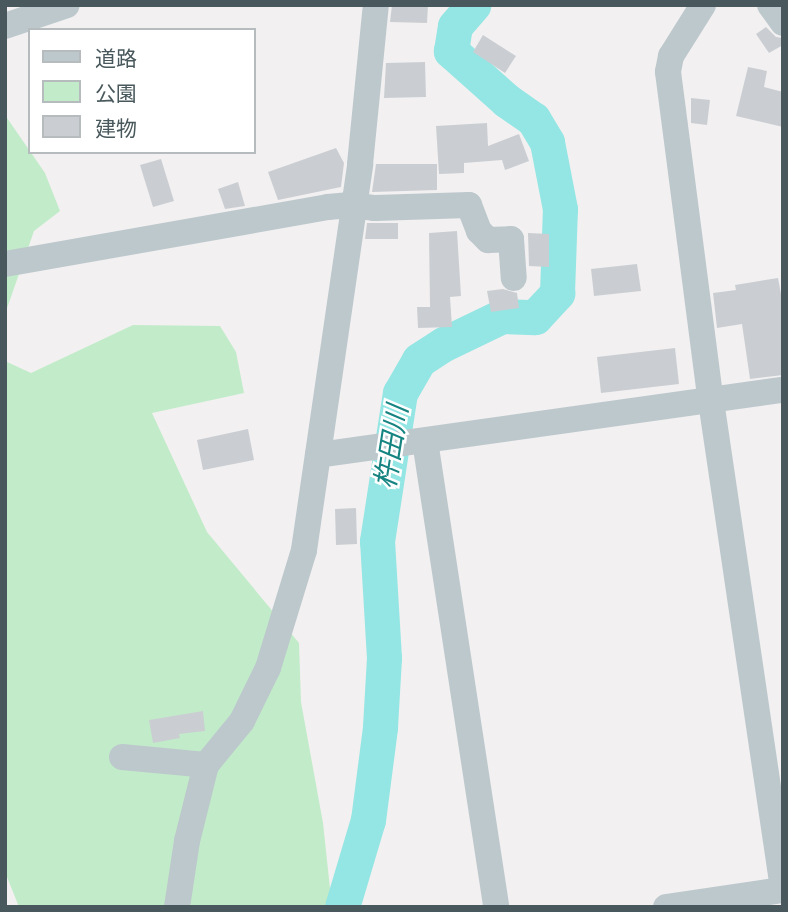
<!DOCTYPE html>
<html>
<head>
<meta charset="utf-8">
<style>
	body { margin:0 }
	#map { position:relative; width:788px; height:912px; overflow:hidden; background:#f2f0f1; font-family:Signika,"Noto Sans JP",sans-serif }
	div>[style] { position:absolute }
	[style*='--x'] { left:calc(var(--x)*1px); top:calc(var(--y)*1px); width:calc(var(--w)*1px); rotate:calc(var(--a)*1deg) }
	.green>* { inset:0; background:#c2ecc9 }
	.river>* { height:35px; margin:-17.5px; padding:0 17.5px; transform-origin:17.5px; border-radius:17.5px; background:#93e6e3 }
	.building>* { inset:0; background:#caced2 }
	.minor>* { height:26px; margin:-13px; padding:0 13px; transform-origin:13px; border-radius:13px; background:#bdc8cc }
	span { translate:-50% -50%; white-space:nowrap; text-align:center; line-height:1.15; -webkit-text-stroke:5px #fff; paint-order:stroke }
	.water-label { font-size:28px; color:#168481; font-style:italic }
	.frame { position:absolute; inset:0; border:7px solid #49585c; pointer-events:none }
	.legend { position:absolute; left:28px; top:28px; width:228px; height:126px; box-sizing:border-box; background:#fff; border:2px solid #b6bcbe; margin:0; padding:9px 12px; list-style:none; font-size:21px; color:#49585c }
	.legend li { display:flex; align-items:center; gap:14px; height:35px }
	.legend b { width:35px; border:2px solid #b6bcbe }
</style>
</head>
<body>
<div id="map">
	<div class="green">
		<div style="clip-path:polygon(5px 115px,45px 173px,60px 211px,34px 231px,5px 314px)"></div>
		<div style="clip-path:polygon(133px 325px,220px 326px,236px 352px,244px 393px,152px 413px,207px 532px,299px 643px,301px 702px,323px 823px,332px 907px,19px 907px,5px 872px,5px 361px,31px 373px)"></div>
	</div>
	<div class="river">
		<div style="--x:342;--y:907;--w:91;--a:-73.4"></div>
		<div style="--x:368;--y:820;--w:94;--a:-82.6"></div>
		<div style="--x:380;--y:727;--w:69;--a:-86.7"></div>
		<div style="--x:384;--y:658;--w:117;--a:-93.4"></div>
		<div style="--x:377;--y:541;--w:150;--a:-81.2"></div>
		<div style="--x:400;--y:393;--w:38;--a:-60"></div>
		<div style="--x:419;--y:360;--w:30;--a:-33"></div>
		<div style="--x:444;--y:344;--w:64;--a:-25.8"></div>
		<div style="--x:502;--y:316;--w:33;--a:2"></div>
		<div style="--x:535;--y:317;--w:33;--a:-47"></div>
		<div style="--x:557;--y:293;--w:84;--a:-88"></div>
		<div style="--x:560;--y:209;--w:68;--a:-101"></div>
		<div style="--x:547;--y:142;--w:27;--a:-121"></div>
		<div style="--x:533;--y:119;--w:33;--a:-145"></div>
		<div style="--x:506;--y:100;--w:74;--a:-138.3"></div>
		<div style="--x:451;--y:51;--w:25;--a:-81"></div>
		<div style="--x:455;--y:26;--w:28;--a:-49"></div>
	</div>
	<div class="building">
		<div style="clip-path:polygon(392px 5px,428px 5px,427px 23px,390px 22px)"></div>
		<div style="clip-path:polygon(766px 27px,776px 37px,783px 38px,783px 45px,769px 53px,756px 34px)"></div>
		<div style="clip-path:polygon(483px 35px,516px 56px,505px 73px,473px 52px)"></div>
		<div style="clip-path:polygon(425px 62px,426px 97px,384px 98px,386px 63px)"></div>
		<div style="clip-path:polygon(748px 67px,767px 71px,764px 87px,783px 92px,783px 127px,736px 116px)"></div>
		<div style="clip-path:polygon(691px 98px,710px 100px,707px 125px,691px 123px)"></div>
		<div style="clip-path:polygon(487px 123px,488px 146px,519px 134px,529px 161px,505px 170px,502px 160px,464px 163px,464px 173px,439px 174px,436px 126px)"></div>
		<div style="clip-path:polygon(336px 148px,344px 163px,341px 187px,278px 200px,268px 172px)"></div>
		<div style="clip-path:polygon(161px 159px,174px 201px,153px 207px,140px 165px)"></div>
		<div style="clip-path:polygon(376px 164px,437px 164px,437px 190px,372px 192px)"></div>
		<div style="clip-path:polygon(238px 182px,245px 206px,225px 209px,218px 189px)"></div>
		<div style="clip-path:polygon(367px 223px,398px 223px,398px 239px,365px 239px)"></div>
		<div style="clip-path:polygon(457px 231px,461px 296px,450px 297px,452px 327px,418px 328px,417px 307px,430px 307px,429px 233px)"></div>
		<div style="clip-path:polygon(528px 233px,549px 234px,549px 267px,529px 266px)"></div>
		<div style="clip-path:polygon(637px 264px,641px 291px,594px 296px,591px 269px)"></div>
		<div style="clip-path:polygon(778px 278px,783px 305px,783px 375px,750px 379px,742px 324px,717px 328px,713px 293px,736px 290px,735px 285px)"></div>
		<div style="clip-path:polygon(503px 289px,517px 293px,519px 308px,491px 312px,487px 291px)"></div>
		<div style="clip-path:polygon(675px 348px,679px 384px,601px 393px,597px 357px)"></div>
		<div style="clip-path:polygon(248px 429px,254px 460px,203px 470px,197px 440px)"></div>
		<div style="clip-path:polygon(356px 508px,357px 544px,336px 545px,335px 509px)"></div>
		<div style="clip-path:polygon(203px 711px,205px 731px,179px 734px,180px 738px,153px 743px,149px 720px)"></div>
	</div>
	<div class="minor">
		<div style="--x:703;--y:5;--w:60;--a:122.1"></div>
		<div style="--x:671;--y:56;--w:16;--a:101"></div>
		<div style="--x:668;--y:72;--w:332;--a:82.6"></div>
		<div style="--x:711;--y:401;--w:492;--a:81.6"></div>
		<div style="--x:770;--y:5;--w:22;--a:54"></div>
		<div style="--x:5;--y:26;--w:65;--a:-18.7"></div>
		<div style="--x:5;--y:264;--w:328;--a:-10"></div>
		<div style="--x:328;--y:207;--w:25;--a:-5"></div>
		<div style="--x:353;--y:205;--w:22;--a:8"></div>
		<div style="--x:375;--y:208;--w:94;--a:-1.8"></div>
		<div style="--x:469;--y:205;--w:28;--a:69"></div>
		<div style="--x:479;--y:231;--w:13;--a:45"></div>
		<div style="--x:488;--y:240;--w:23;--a:-2"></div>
		<div style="--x:511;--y:239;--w:39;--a:86"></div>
		<div style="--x:425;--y:441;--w:471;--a:81.3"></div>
		<div style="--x:318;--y:455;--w:470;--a:-8"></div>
		<div style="--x:122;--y:757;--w:84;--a:5.4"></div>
		<div style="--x:177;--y:907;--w:67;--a:-81.4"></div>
		<div style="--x:187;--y:841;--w:78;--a:-76"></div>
		<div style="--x:206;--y:765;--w:57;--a:-50.7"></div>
		<div style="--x:242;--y:721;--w:59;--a:-63.9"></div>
		<div style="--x:268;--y:668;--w:123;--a:-73"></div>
		<div style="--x:304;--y:550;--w:390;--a:-81.7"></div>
		<div style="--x:360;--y:164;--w:160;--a:-84.3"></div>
		<div style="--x:666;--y:907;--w:118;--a:-8.3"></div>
	</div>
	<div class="water-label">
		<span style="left:392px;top:447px;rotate:-81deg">杵田川</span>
	</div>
	<div class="frame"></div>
	<ul class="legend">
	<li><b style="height:9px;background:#bdc8cc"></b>道路</li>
	<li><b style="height:19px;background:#c2ecc9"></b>公園</li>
	<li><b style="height:19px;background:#caced2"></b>建物</li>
	</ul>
</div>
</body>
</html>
